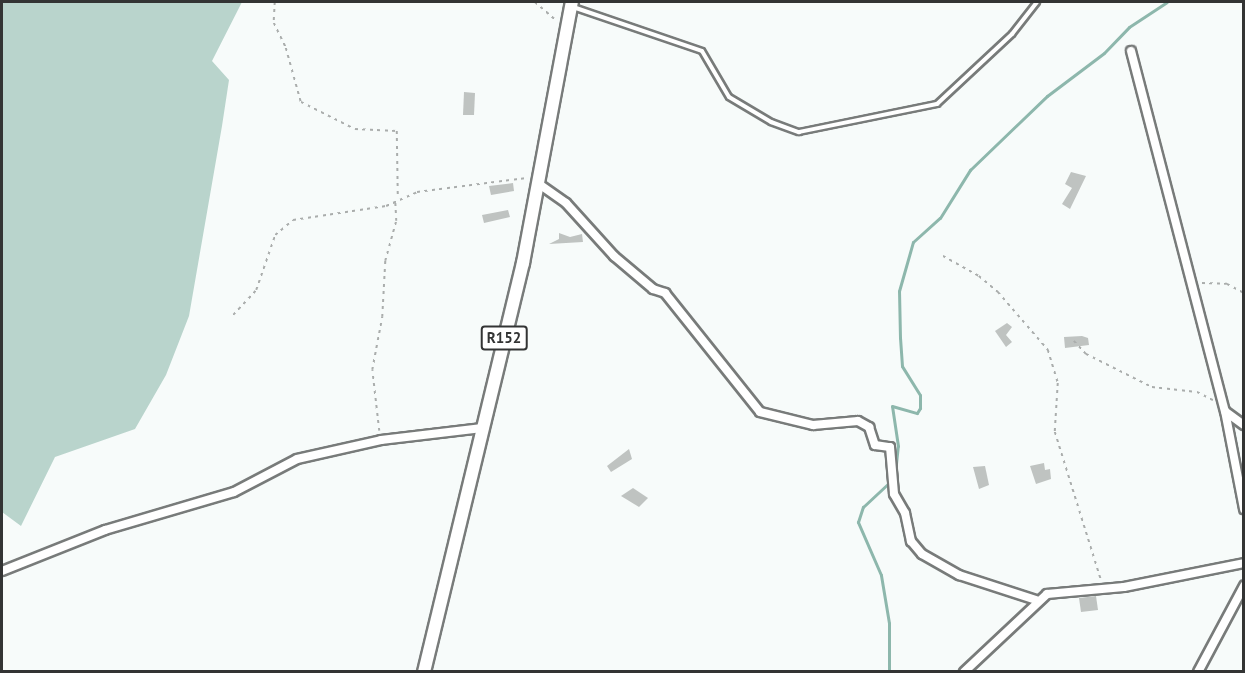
<!DOCTYPE html>
<html>
<head>
<meta charset="utf-8">
<style>
	body { margin:0 }
	#map { position:relative; width:1245px; height:673px; overflow:hidden; background:#f7fbfa; font-family:"PT Sans",sans-serif }
	div>[style] { position:absolute }
	[style*='--x'] { left:calc(var(--x)*1px); top:calc(var(--y)*1px); width:calc(var(--w)*1px); rotate:calc(var(--a)*1deg) }
	.green>* { inset:0; background:#b9d4cc }
	.stream>* { height:3px; margin:-1.5px; padding:0 1.5px; transform-origin:1.5px; border-radius:1.5px; background:#8db7ac }
	.building>* { inset:0; background:#bfc3c1 }
	.path>* { height:1.5px; margin-top:-0.75px; transform-origin:0; background:repeating-linear-gradient(90deg,#aaadac 0 3px,transparent 0 7.5px) }
	.roads { filter:drop-shadow(2px 0 #787b7a) drop-shadow(-2px 0 #787b7a) drop-shadow(0 2px #787b7a) drop-shadow(0 -2px #787b7a) }
	.lane>* { height:4px; margin:-2px; padding:0 2px; transform-origin:2px; border-radius:2px; background:#fff }
	.street>* { height:8px; margin:-4px; padding:0 4px; transform-origin:4px; border-radius:4px; background:#fff }
	.primary>* { height:12px; margin:-6px; padding:0 6px; transform-origin:6px; border-radius:6px; background:#fff }
	span { translate:-50% -50%; white-space:nowrap; text-align:center; line-height:1.15; -webkit-text-stroke:6px #fff; paint-order:stroke }
	.shield-label span { padding:2px 4px; background:#fff; border:2px solid; border-radius:4px; -webkit-text-stroke-width:0 }
	.shield-label { font-size:15px; color:#333434; font-weight:700 }
	.frame { position:absolute; inset:0; border:3px solid #333434; pointer-events:none }
</style>
</head>
<body>
<div id="map">
	<div class="green">
		<div style="clip-path:polygon(2px 2px,242px 2px,212px 61px,229px 80px,222px 126px,189px 316px,166px 375px,135px 429px,55px 457px,21px 526px,2px 512px)"></div>
	</div>
	<div class="stream">
		<div style="--x:895;--y:473;--w:27;--a:-84"></div>
		<div style="--x:898;--y:446;--w:40;--a:-98.5"></div>
		<div style="--x:892;--y:406;--w:26;--a:16"></div>
		<div style="--x:917;--y:413;--w:6;--a:-59"></div>
		<div style="--x:920;--y:408;--w:13;--a:-90"></div>
		<div style="--x:920;--y:395;--w:34;--a:-122"></div>
		<div style="--x:902;--y:366;--w:28;--a:-94"></div>
		<div style="--x:900;--y:338;--w:47;--a:-91.2"></div>
		<div style="--x:899;--y:291;--w:51;--a:-74.1"></div>
		<div style="--x:913;--y:242;--w:36;--a:-42"></div>
		<div style="--x:940;--y:218;--w:57;--a:-58"></div>
		<div style="--x:970;--y:170;--w:107;--a:-43.9"></div>
		<div style="--x:1047;--y:96;--w:71;--a:-37"></div>
		<div style="--x:1104;--y:53;--w:36;--a:-46"></div>
		<div style="--x:1129;--y:27;--w:45;--a:-33.3"></div>
		<div style="--x:889;--y:672;--w:49;--a:-90"></div>
		<div style="--x:889;--y:623;--w:49;--a:-99.5"></div>
		<div style="--x:881;--y:575;--w:58;--a:-113.5"></div>
		<div style="--x:858;--y:522;--w:16;--a:-72"></div>
		<div style="--x:863;--y:507;--w:37;--a:-43"></div>
	</div>
	<div class="building">
		<div style="clip-path:polygon(464px 92px,475px 93px,474px 115px,463px 115px)"></div>
		<div style="clip-path:polygon(1071px 172px,1086px 176px,1070px 209px,1062px 204px,1072px 188px,1065px 184px)"></div>
		<div style="clip-path:polygon(513px 183px,514px 191px,491px 195px,489px 186px)"></div>
		<div style="clip-path:polygon(508px 210px,510px 217px,484px 223px,482px 215px)"></div>
		<div style="clip-path:polygon(559px 233px,570px 237px,582px 234px,583px 242px,549px 244px,559px 239px)"></div>
		<div style="clip-path:polygon(1007px 323px,1012px 327px,1006px 335px,1012px 342px,1006px 347px,995px 331px)"></div>
		<div style="clip-path:polygon(1082px 336px,1088px 338px,1089px 345px,1065px 348px,1064px 337px)"></div>
		<div style="clip-path:polygon(629px 449px,632px 459px,611px 472px,607px 466px)"></div>
		<div style="clip-path:polygon(1044px 463px,1045px 470px,1050px 469px,1051px 479px,1036px 484px,1030px 466px)"></div>
		<div style="clip-path:polygon(985px 466px,989px 485px,979px 489px,973px 467px)"></div>
		<div style="clip-path:polygon(633px 488px,648px 498px,639px 507px,621px 496px)"></div>
		<div style="clip-path:polygon(1096px 596px,1098px 610px,1081px 612px,1079px 598px)"></div>
	</div>
	<div class="path">
		<div style="--x:275;--y:2;--w:21;--a:93"></div>
		<div style="--x:274;--y:23;--w:28;--a:64"></div>
		<div style="--x:286;--y:48;--w:56;--a:74.5"></div>
		<div style="--x:301;--y:102;--w:60;--a:26.6"></div>
		<div style="--x:355;--y:129;--w:42;--a:2.7"></div>
		<div style="--x:397;--y:131;--w:66;--a:89.1"></div>
		<div style="--x:535;--y:2;--w:30;--a:41"></div>
		<div style="--x:943;--y:256;--w:41;--a:29.1"></div>
		<div style="--x:979;--y:276;--w:25;--a:40"></div>
		<div style="--x:998;--y:292;--w:77;--a:49.2"></div>
		<div style="--x:1048;--y:350;--w:34;--a:73"></div>
		<div style="--x:1058;--y:383;--w:49;--a:93.5"></div>
		<div style="--x:1055;--y:432;--w:155;--a:72.7"></div>
		<div style="--x:1202;--y:283;--w:25;--a:2"></div>
		<div style="--x:1227;--y:284;--w:19;--a:28"></div>
		<div style="--x:233;--y:315;--w:34;--a:-47"></div>
		<div style="--x:256;--y:290;--w:58;--a:-70.9"></div>
		<div style="--x:275;--y:235;--w:23;--a:-40"></div>
		<div style="--x:293;--y:220;--w:94;--a:-8.6"></div>
		<div style="--x:386;--y:206;--w:34;--a:-24"></div>
		<div style="--x:417;--y:192;--w:111;--a:-7.3"></div>
		<div style="--x:1074;--y:341;--w:18;--a:47"></div>
		<div style="--x:1086;--y:354;--w:74;--a:26.6"></div>
		<div style="--x:1152;--y:387;--w:45;--a:6.3"></div>
		<div style="--x:1197;--y:392;--w:18;--a:27"></div>
		<div style="--x:379;--y:431;--w:61;--a:-96.5"></div>
		<div style="--x:372;--y:370;--w:54;--a:-79.3"></div>
		<div style="--x:382;--y:317;--w:56;--a:-86.9"></div>
		<div style="--x:385;--y:261;--w:41;--a:-74.6"></div>
		<div style="--x:396;--y:221;--w:20;--a:-93"></div>
	</div>
	<div class="roads">
		<div class="lane">
			<div style="--x:573;--y:7;--w:136;--a:18.8"></div>
			<div style="--x:702;--y:51;--w:53;--a:59.6"></div>
			<div style="--x:729;--y:97;--w:49;--a:30.8"></div>
			<div style="--x:771;--y:122;--w:30;--a:20"></div>
			<div style="--x:799;--y:132;--w:141;--a:-11.5"></div>
			<div style="--x:937;--y:104;--w:103;--a:-43"></div>
			<div style="--x:1012;--y:34;--w:41;--a:-52"></div>
		</div>
		<div class="street">
			<div style="--x:1131;--y:51;--w:372;--a:75.4"></div>
			<div style="--x:1225;--y:411;--w:100;--a:79"></div>
			<div style="--x:539;--y:184;--w:33;--a:35"></div>
			<div style="--x:566;--y:203;--w:72;--a:47.8"></div>
			<div style="--x:614;--y:256;--w:51;--a:40.2"></div>
			<div style="--x:653;--y:289;--w:13;--a:18"></div>
			<div style="--x:665;--y:293;--w:152;--a:51.4"></div>
			<div style="--x:760;--y:412;--w:55;--a:13.8"></div>
			<div style="--x:813;--y:425;--w:45;--a:-5.1"></div>
			<div style="--x:858;--y:421;--w:13;--a:29"></div>
			<div style="--x:869;--y:427;--w:19;--a:72"></div>
			<div style="--x:875;--y:445;--w:15;--a:8"></div>
			<div style="--x:890;--y:447;--w:47;--a:85.1"></div>
			<div style="--x:894;--y:494;--w:22;--a:60"></div>
			<div style="--x:905;--y:513;--w:29;--a:78"></div>
			<div style="--x:911;--y:541;--w:17;--a:50"></div>
			<div style="--x:922;--y:554;--w:43;--a:29.6"></div>
			<div style="--x:959;--y:575;--w:81;--a:18"></div>
			<div style="--x:1226;--y:412;--w:22;--a:36"></div>
			<div style="--x:2;--y:571;--w:111;--a:-21.7"></div>
			<div style="--x:105;--y:530;--w:134;--a:-16.4"></div>
			<div style="--x:234;--y:492;--w:71;--a:-27.6"></div>
			<div style="--x:297;--y:459;--w:86;--a:-12.7"></div>
			<div style="--x:381;--y:440;--w:102;--a:-6.8"></div>
			<div style="--x:964;--y:672;--w:114;--a:-43.2"></div>
			<div style="--x:1047;--y:594;--w:77;--a:-5.2"></div>
			<div style="--x:1124;--y:587;--w:122;--a:-11.3"></div>
			<div style="--x:1198;--y:672;--w:98;--a:-61.9"></div>
		</div>
		<div class="primary">
			<div style="--x:424;--y:672;--w:421;--a:-76.4"></div>
			<div style="--x:523;--y:263;--w:266;--a:-79.4"></div>
		</div>
	</div>
	<div class="shield-label">
		<span style="left:504px;top:338px">R152</span>
	</div>
	<div class="frame"></div>
</div>
</body>
</html>
